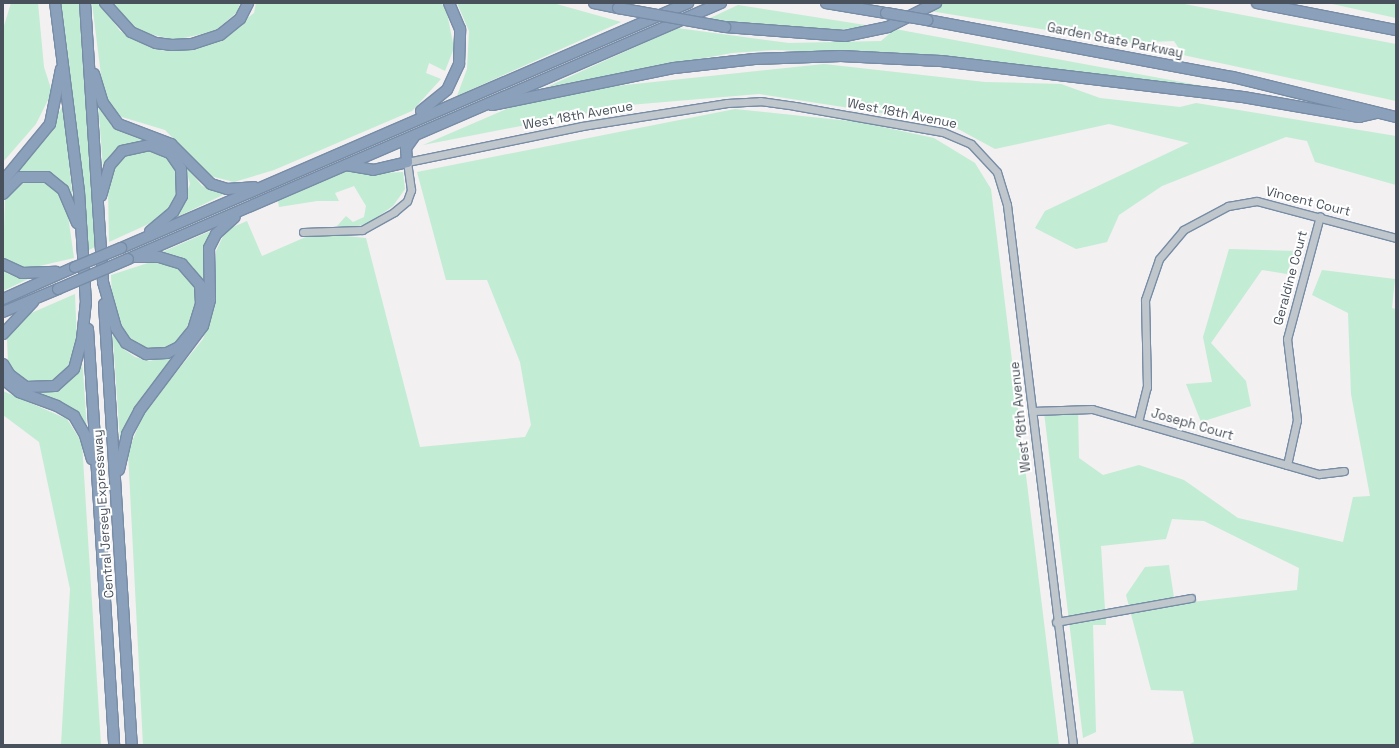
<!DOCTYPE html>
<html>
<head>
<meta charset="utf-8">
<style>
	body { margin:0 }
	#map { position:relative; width:1399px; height:748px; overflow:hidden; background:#f2f0f0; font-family:"Space Grotesk",sans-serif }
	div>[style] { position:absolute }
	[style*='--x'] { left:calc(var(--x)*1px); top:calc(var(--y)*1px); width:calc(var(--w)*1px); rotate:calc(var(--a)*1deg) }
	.green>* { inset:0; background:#c2ecd4 }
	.roads { filter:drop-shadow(1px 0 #778ca6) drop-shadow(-1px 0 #778ca6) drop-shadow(0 1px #778ca6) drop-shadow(0 -1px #778ca6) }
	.minor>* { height:7px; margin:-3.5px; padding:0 3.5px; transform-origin:3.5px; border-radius:3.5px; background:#bfc7cd }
	.highway>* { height:10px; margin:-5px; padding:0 5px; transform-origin:5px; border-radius:5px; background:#8ba1bb }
	.bridges { filter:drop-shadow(1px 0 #778ca6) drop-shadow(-1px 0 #778ca6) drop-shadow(0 1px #778ca6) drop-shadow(0 -1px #778ca6) }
	.highway-bridge>* { height:10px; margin:-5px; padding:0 5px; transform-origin:5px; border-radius:5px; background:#8ba1bb }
	span { translate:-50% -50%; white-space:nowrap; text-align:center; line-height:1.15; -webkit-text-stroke:4px #fff; paint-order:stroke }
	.street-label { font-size:13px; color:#49525c }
	.frame { position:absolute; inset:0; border:4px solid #49525c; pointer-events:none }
</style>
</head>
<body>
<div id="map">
	<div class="green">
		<div style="clip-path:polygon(11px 3px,38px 3px,44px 67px,52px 92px,36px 124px,3px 162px,3px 29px)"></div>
		<div style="clip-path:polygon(60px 3px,79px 3px,97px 246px,87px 251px,72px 88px)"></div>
		<div style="clip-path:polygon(92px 3px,100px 3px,120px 31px,149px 47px,165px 51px,215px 43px,254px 13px,256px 3px,441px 3px,446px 8px,454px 48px,445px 71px,429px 63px,426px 73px,441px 79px,412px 111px,274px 170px,234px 182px,210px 176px,165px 130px,122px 117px,105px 107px)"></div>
		<div style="clip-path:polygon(112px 3px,240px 3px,237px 12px,215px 31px,175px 40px,133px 30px)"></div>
		<div style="clip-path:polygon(457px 3px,553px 3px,621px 22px,457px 96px,467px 69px,469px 31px)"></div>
		<div style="clip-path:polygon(941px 3px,1179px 3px,1396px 44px,1396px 101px,1183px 55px,1174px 41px,1128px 43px,930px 11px)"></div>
		<div style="clip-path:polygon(1327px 3px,1396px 3px,1396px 18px,1337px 5px)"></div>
		<div style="clip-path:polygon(738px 5px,878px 27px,804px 31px,706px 20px)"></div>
		<div style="clip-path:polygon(677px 28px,789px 43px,881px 41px,895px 29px,1203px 86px,863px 53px,774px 50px,732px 53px,547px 87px)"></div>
		<div style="clip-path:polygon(824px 64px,985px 82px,1061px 84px,1100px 98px,1180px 107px,1196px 103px,1396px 136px,1396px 185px,1315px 162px,1307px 141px,1286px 137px,1162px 186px,1119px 215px,1107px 242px,1076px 249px,1035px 228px,1045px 211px,1189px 143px,1109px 124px,995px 149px,947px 123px,759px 94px,629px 105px,423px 145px,541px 94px)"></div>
		<div style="clip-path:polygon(98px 103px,118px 129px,150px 140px,124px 146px,103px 167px)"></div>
		<div style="clip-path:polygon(63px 105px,73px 201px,63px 183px,49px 174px,15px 174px,46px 137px)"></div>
		<div style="clip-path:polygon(735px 109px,859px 122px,934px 138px,975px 163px,991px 189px,1059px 745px,143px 745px,128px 452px,144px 412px,203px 339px,213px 309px,216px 251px,226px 230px,247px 221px,262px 256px,315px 233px,366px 238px,420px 447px,525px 437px,531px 425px,520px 362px,487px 280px,446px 280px,417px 172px)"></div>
		<div style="clip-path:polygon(148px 149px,166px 156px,178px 173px,177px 191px,170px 208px,155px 221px,109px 242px,108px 190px,115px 162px,128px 152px)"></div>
		<div style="clip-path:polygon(185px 165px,202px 186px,227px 193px,177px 217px,190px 184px)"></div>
		<div style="clip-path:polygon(350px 169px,363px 174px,403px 172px,405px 189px,393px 206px,370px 222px,353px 228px,337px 226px,346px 216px,353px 222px,364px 217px,366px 206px,354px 186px,335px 193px,339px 201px,317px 201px,279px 207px,278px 201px)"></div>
		<div style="clip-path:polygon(31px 179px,44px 181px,55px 189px,67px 208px,74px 258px,35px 267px,17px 267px,3px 257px,5px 200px,18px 183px)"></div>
		<div style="clip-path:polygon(215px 229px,203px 249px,204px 287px,193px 267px,180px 257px,160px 253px)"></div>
		<div style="clip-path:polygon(1229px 249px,1294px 251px,1287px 274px,1262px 270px,1211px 343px,1246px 381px,1251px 406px,1201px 422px,1186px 384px,1212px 382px,1203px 337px)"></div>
		<div style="clip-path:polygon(151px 262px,179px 267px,194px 285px,197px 299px,195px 313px,185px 330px,176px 342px,164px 349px,144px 349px,128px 340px,119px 329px,112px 302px,111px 275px)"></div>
		<div style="clip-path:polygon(3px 269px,8px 274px,28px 279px,3px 291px)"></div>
		<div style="clip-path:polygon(1322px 270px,1395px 279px,1392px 308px,1396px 309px,1396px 745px,1188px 745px,1194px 742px,1183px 691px,1151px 690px,1126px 595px,1145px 567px,1169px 565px,1175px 604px,1297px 590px,1299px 568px,1204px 521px,1172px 519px,1166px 539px,1101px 546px,1106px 625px,1093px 625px,1096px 732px,1083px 738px,1044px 412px,1078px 408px,1079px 458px,1103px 475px,1139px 465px,1184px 480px,1238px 518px,1343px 542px,1353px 497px,1370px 496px,1351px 394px,1348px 313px,1312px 295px)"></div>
		<div style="clip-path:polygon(75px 294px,77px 343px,70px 367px,54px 381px,39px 385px,20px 378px,8px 363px,7px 339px,11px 330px,29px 314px)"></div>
		<div style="clip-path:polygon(112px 325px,125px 350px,135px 357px,150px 361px,180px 351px,120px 440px)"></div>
		<div style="clip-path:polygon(82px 363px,83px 371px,87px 431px,74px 411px,28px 392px,62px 387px)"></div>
		<div style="clip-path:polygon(3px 391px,67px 419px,82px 443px,101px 745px,61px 745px,70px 589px,39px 442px,3px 415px)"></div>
	</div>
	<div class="roads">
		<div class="minor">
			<div style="--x:303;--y:232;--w:59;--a:-1.9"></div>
			<div style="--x:362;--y:230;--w:37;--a:-29"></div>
			<div style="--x:394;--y:212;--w:17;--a:-40"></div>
			<div style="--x:407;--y:201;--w:12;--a:-70"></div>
			<div style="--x:411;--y:190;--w:28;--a:-98"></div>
			<div style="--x:407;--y:162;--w:179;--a:-11.6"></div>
			<div style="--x:582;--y:126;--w:147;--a:-9"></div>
			<div style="--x:727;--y:103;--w:33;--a:-3"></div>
			<div style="--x:760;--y:101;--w:35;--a:8"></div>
			<div style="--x:795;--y:106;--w:150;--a:10"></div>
			<div style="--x:943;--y:132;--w:30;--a:23"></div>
			<div style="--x:971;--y:144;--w:38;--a:47"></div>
			<div style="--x:997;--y:172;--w:34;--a:73"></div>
			<div style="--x:1007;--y:205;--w:544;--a:83.03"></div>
			<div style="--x:1032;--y:411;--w:60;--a:-1.9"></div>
			<div style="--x:1092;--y:409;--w:236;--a:16"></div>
			<div style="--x:1319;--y:474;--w:25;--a:-7"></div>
			<div style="--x:1138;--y:422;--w:36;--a:-76"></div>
			<div style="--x:1147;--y:387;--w:87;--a:-91.3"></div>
			<div style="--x:1145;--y:300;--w:43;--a:-71.1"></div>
			<div style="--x:1159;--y:259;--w:38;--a:-50"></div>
			<div style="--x:1183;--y:230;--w:51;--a:-28.1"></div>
			<div style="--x:1228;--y:206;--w:29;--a:-10"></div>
			<div style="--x:1257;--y:201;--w:144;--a:14.9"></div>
			<div style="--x:1287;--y:465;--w:46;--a:-77.5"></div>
			<div style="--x:1297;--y:420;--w:82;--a:-97"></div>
			<div style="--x:1287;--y:339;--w:127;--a:-75"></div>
			<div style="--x:1056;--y:622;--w:137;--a:-10.1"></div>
		</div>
		<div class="highway">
			<div style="--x:85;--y:3;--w:280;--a:86.3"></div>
			<div style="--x:103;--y:282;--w:48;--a:74.2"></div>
			<div style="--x:116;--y:328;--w:18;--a:56"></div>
			<div style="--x:126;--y:343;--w:23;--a:29"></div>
			<div style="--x:146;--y:354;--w:21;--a:-3"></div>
			<div style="--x:167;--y:353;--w:13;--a:-27"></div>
			<div style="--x:179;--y:347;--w:22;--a:-51"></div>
			<div style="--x:193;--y:330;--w:27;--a:-73"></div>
			<div style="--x:201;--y:304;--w:19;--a:-93"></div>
			<div style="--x:200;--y:285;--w:28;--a:-131"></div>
			<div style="--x:182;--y:264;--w:24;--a:-163"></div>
			<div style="--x:159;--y:257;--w:23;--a:180"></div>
			<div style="--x:105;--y:3;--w:39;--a:48"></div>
			<div style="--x:131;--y:32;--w:27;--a:24"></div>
			<div style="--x:156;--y:43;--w:16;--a:7"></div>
			<div style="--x:172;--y:45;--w:20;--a:-3"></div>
			<div style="--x:192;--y:44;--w:29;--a:-18"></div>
			<div style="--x:220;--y:35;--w:26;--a:-39"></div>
			<div style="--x:240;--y:19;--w:18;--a:-63"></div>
			<div style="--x:594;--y:3;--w:25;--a:12"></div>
			<div style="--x:826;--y:3;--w:61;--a:9.5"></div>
			<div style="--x:1257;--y:3;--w:142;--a:11"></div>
			<div style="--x:927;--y:20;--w:311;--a:10.6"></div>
			<div style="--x:1233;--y:77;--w:168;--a:13.8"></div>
			<div style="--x:725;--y:27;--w:120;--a:4.3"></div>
			<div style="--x:845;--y:36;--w:44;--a:-11.8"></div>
			<div style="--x:888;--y:27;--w:54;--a:-26.6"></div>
			<div style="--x:94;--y:74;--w:30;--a:73"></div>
			<div style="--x:103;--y:103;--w:26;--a:54"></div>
			<div style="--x:118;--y:124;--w:57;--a:20.7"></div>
			<div style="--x:171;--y:144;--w:57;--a:45"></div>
			<div style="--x:211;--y:184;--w:17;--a:17"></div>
			<div style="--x:227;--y:189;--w:27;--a:-4"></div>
			<div style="--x:492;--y:105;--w:186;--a:-11.5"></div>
			<div style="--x:674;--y:68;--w:81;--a:-6.4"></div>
			<div style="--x:754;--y:59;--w:87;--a:-2"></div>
			<div style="--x:841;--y:56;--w:100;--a:2.9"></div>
			<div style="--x:941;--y:61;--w:304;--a:6.8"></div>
			<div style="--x:1243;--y:97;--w:118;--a:9.8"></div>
			<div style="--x:1359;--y:117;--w:18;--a:-13"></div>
			<div style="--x:421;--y:111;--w:33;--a:-39"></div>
			<div style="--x:447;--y:90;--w:29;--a:-65"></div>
			<div style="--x:459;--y:64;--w:35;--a:-88"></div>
			<div style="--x:460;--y:29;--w:28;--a:-113"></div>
			<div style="--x:346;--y:165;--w:27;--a:10"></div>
			<div style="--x:373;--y:170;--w:35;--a:-13"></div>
			<div style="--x:407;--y:162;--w:14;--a:-94"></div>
			<div style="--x:406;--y:148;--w:14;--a:-54"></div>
			<div style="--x:3;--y:181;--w:74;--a:-50.5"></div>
			<div style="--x:50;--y:124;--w:56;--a:-78.7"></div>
			<div style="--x:3;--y:194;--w:24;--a:-45"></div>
			<div style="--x:20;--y:177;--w:27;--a:0"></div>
			<div style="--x:47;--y:177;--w:21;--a:39"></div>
			<div style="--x:63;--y:190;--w:36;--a:67"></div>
			<div style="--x:101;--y:196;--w:32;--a:-74"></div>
			<div style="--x:110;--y:165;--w:18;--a:-49"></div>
			<div style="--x:122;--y:151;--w:29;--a:-12"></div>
			<div style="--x:150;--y:145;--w:22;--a:22"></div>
			<div style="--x:170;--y:153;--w:19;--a:55"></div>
			<div style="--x:181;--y:169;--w:27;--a:88"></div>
			<div style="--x:182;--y:196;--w:18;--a:119"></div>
			<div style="--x:173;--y:212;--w:30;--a:140"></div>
			<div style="--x:121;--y:248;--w:618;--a:-23.37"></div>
			<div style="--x:128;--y:259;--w:646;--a:-23.35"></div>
			<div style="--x:3;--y:264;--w:21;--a:25"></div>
			<div style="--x:22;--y:273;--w:34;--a:-2"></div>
			<div style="--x:3;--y:299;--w:79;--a:-24"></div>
			<div style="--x:104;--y:304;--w:442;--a:86.4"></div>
			<div style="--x:3;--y:312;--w:60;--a:-22.7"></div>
			<div style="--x:88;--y:329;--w:417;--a:86.4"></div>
			<div style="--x:3;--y:334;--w:44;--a:-46.8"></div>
			<div style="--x:3;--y:364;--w:13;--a:58"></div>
			<div style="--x:10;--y:375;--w:20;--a:37"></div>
			<div style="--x:26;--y:387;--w:29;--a:-2"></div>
			<div style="--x:55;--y:386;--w:25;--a:-42"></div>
			<div style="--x:74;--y:369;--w:31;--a:-75"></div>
			<div style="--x:82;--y:339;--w:36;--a:-84"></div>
			<div style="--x:86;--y:303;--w:111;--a:-93.6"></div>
			<div style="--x:79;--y:192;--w:191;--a:-97.2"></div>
			<div style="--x:3;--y:379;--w:21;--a:39"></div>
			<div style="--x:19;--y:392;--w:40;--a:20.2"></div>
			<div style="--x:57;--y:406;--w:20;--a:30"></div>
			<div style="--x:74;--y:416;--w:22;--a:60"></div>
			<div style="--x:85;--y:435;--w:25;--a:74"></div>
			<div style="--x:119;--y:470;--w:37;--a:-77"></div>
			<div style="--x:127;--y:434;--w:26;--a:-62"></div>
			<div style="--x:139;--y:411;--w:106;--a:-53"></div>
			<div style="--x:203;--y:326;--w:27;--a:-75"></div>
			<div style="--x:210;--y:300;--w:52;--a:-91.1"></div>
			<div style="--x:209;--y:248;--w:16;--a:-63"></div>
			<div style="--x:216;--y:234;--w:25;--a:-42"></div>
		</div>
	</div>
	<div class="bridges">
		<div class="highway-bridge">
			<div style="--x:618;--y:8;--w:109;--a:10.1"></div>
			<div style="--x:886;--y:13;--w:42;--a:9.7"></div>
			<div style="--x:75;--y:267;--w:50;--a:-22.4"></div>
			<div style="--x:58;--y:289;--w:76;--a:-23.2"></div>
		</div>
	</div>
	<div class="street-label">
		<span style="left:1115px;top:41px;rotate:11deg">Garden State Parkway</span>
		<span style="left:902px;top:114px;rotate:11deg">West 18th Avenue</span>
		<span style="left:578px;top:116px;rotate:-10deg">West 18th Avenue</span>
		<span style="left:1308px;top:202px;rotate:14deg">Vincent Court</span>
		<span style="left:1291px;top:278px;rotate:-75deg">Geraldine Court</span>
		<span style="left:1021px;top:417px;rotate:-96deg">West 18th Avenue</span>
		<span style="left:1192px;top:425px;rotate:16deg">Joseph Court</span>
		<span style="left:104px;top:514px;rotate:-94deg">Central Jersey Expressway</span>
	</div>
	<div class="frame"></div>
</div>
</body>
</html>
